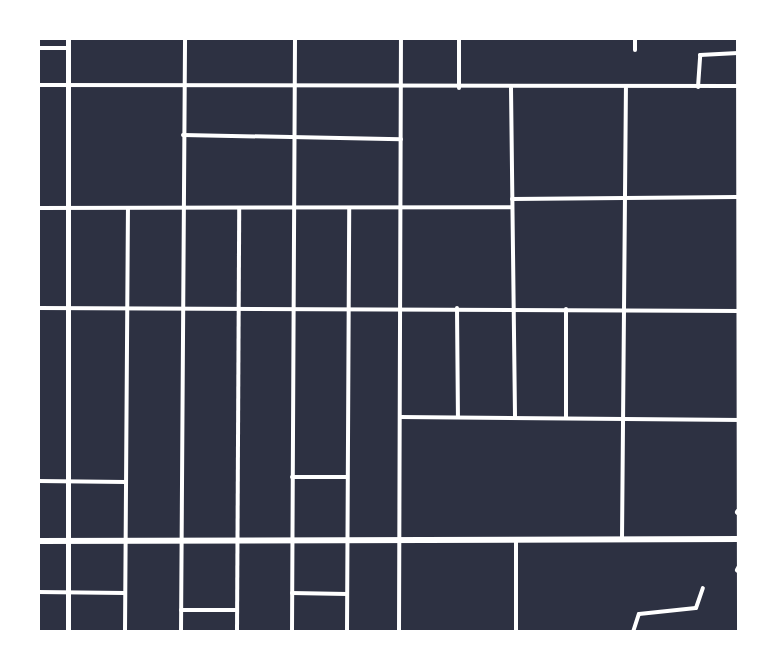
<!DOCTYPE html>
<html>
<head>
<meta charset="utf-8">
<style>
	body { margin:0 }
	#map { position:relative; width:780px; height:670px; overflow:hidden; background:#2d3142; font-family:Rubik,sans-serif }
	div>[style] { position:absolute }
	[style*='--x'] { left:calc(var(--x)*1px); top:calc(var(--y)*1px); width:calc(var(--w)*1px); rotate:calc(var(--a)*1deg) }
	.minor>* { height:4px; margin:-2px; padding:0 2px; transform-origin:2px; border-radius:2px; background:#fff }
	.tertiary>* { height:5px; margin:-2.5px; padding:0 2.5px; transform-origin:2.5px; border-radius:2.5px; background:#fff }
	.primary>* { height:6px; margin:-3px; padding:0 3px; transform-origin:3px; border-radius:3px; background:#fff }
	span { translate:-50% -50%; white-space:nowrap; text-align:center; line-height:1.15; -webkit-text-stroke:6px #fff; paint-order:stroke }
	.frame { position:absolute; inset:0; border:40px solid #fff; pointer-events:none }
</style>
</head>
<body>
<div id="map">
	<div class="minor">
		<div style="--x:738;--y:38;--w:594;--a:89.9"></div>
		<div style="--x:38;--y:48;--w:30;--a:0"></div>
		<div style="--x:635;--y:50;--w:12;--a:-90"></div>
		<div style="--x:38;--y:85;--w:704;--a:0.08"></div>
		<div style="--x:698;--y:87;--w:32;--a:-86"></div>
		<div style="--x:700;--y:55;--w:38;--a:-3"></div>
		<div style="--x:459;--y:88;--w:50;--a:-90"></div>
		<div style="--x:511;--y:88;--w:329;--a:89.3"></div>
		<div style="--x:183;--y:135;--w:218;--a:1.1"></div>
		<div style="--x:512;--y:199;--w:225;--a:-0.5"></div>
		<div style="--x:38;--y:208;--w:473;--a:-0.1"></div>
		<div style="--x:38;--y:308;--w:704;--a:0.24"></div>
		<div style="--x:457;--y:308;--w:109;--a:89.5"></div>
		<div style="--x:566;--y:309;--w:109;--a:90"></div>
		<div style="--x:400;--y:417;--w:342;--a:0.5"></div>
		<div style="--x:292;--y:477;--w:55;--a:0"></div>
		<div style="--x:38;--y:481;--w:88;--a:0.7"></div>
		<div style="--x:622;--y:539;--w:451;--a:-89.5"></div>
		<div style="--x:516;--y:540;--w:92;--a:90"></div>
		<div style="--x:38;--y:592;--w:87;--a:0.7"></div>
		<div style="--x:292;--y:593;--w:55;--a:1"></div>
		<div style="--x:181;--y:610;--w:56;--a:0"></div>
		<div style="--x:125;--y:632;--w:424;--a:-89.6"></div>
		<div style="--x:181;--y:632;--w:594;--a:-89.61"></div>
		<div style="--x:237;--y:632;--w:424;--a:-89.7"></div>
		<div style="--x:292;--y:632;--w:594;--a:-89.71"></div>
		<div style="--x:347;--y:632;--w:424;--a:-89.7"></div>
		<div style="--x:399;--y:632;--w:594;--a:-89.81"></div>
		<div style="--x:633;--y:632;--w:19;--a:-72"></div>
		<div style="--x:639;--y:614;--w:57;--a:-6"></div>
		<div style="--x:696;--y:608;--w:21;--a:-71"></div>
	</div>
	<div class="tertiary">
		<div style="--x:68;--y:38;--w:594;--a:90"></div>
	</div>
	<div class="primary">
		<div style="--x:738;--y:512;--w:5;--a:37"></div>
		<div style="--x:38;--y:541;--w:704;--a:-0.16"></div>
		<div style="--x:738;--y:570;--w:8;--a:-60"></div>
	</div>
	<div class="frame"></div>
</div>
</body>
</html>
